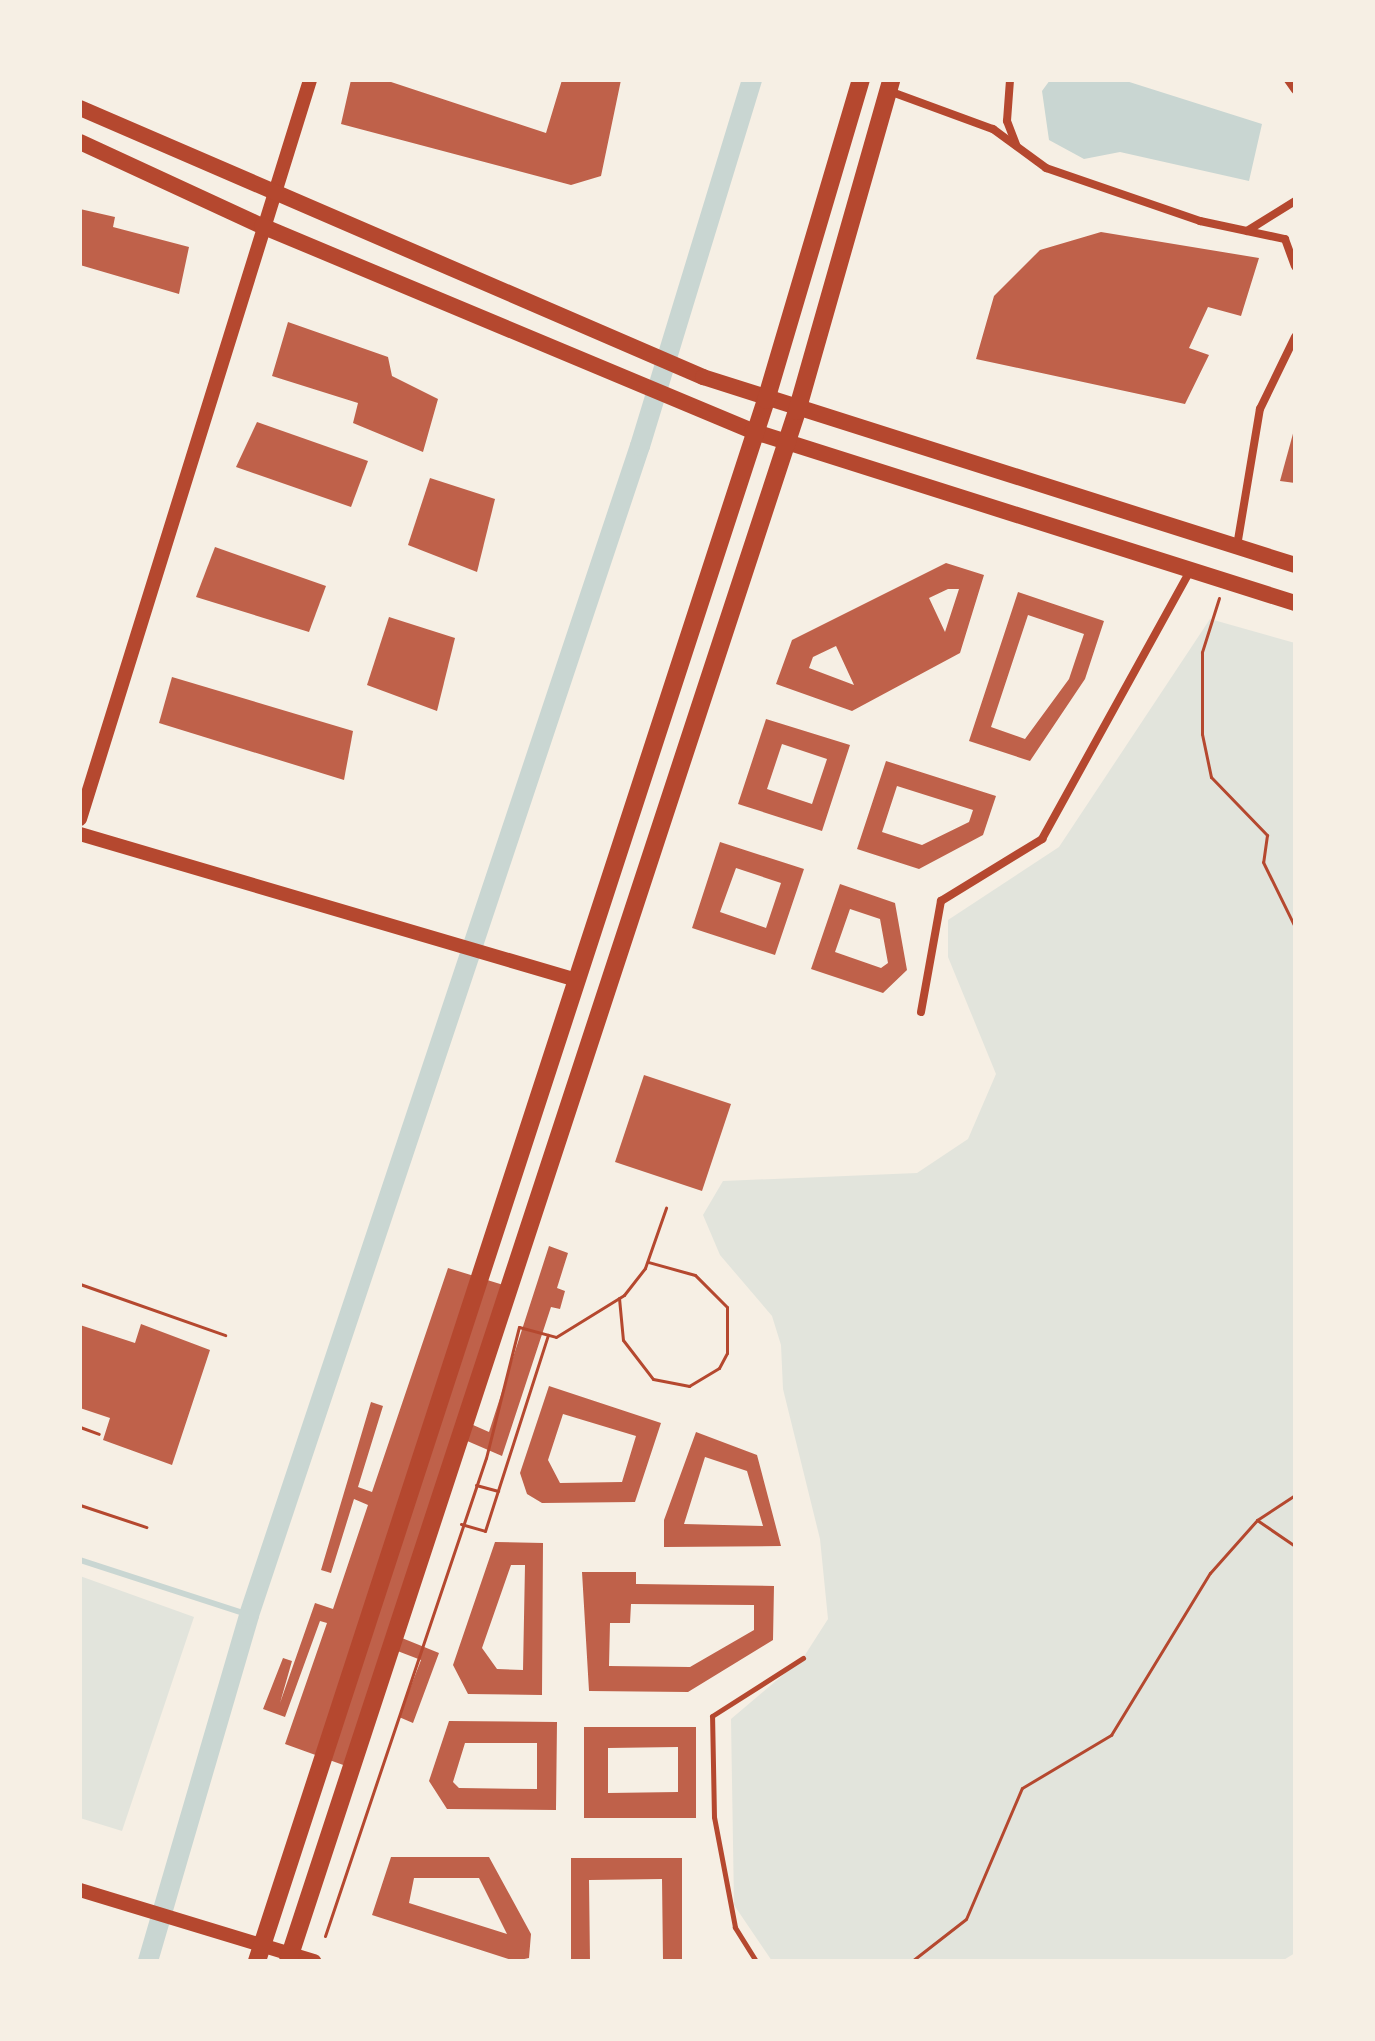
<!DOCTYPE html>
<html>
<head>
<meta charset="utf-8">
<style>
	body { margin:0 }
	#map { position:relative; width:1375px; height:2041px; overflow:hidden; background:#f6efe4; font-family:"Golos Text",sans-serif }
	div>[style] { position:absolute }
	[style*='--x'] { left:calc(var(--x)*1px); top:calc(var(--y)*1px); width:calc(var(--w)*1px); rotate:calc(var(--a)*1deg) }
	.green>* { inset:0; background:#e2e4dc }
	.water>* { inset:0; background:#c9d6d2 }
	.stream>* { height:6px; margin:-3px; padding:0 3px; transform-origin:3px; border-radius:3px; background:#c9d6d2 }
	.canal>* { height:20px; margin:-10px; padding:0 10px; transform-origin:10px; border-radius:10px; background:#c9d6d2 }
	.building>* { inset:0; background:#bf614a }
	.path>* { height:3px; margin:-1.5px; padding:0 1.5px; transform-origin:1.5px; border-radius:1.5px; background:#b5482f }
	.service>* { height:5px; margin:-2.5px; padding:0 2.5px; transform-origin:2.5px; border-radius:2.5px; background:#b5482f }
	.minor>* { height:8px; margin:-4px; padding:0 4px; transform-origin:4px; border-radius:4px; background:#b5482f }
	.tertiary>* { height:14px; margin:-7px; padding:0 7px; transform-origin:7px; border-radius:7px; background:#b5482f }
	.secondary>* { height:16px; margin:-8px; padding:0 8px; transform-origin:8px; border-radius:8px; background:#b5482f }
	.trunk>* { height:18px; margin:-9px; padding:0 9px; transform-origin:9px; border-radius:9px; background:#b5482f }
	span { translate:-50% -50%; white-space:nowrap; text-align:center; line-height:1.15; -webkit-text-stroke:6px #f6efe4; paint-order:stroke }
	.frame { position:absolute; inset:0; border:82px solid #f6efe4; pointer-events:none }
</style>
</head>
<body>
<div id="map">
	<div class="green">
		<div style="clip-path:polygon(1210px 619px,1295px 643px,1295px 1953px,1282px 1961px,772px 1961px,734px 1905px,731px 1719px,803px 1658px,828px 1619px,820px 1539px,783px 1389px,781px 1345px,772px 1316px,720px 1255px,703px 1215px,723px 1181px,917px 1173px,968px 1139px,996px 1074px,948px 957px,948px 920px,1059px 847px)"></div>
		<div style="clip-path:polygon(80px 1576px,194px 1617px,122px 1831px,80px 1818px)"></div>
	</div>
	<div class="water">
		<div style="clip-path:polygon(1050px 80px,1123px 80px,1262px 124px,1249px 181px,1120px 152px,1084px 159px,1049px 140px,1042px 91px)"></div>
	</div>
	<div class="stream">
		<div style="--x:80;--y:1560;--w:178;--a:18"></div>
	</div>
	<div class="canal">
		<div style="--x:148;--y:1961;--w:360;--a:-73.7"></div>
		<div style="--x:249;--y:1615;--w:1233;--a:-71.51"></div>
		<div style="--x:640;--y:446;--w:383;--a:-73"></div>
	</div>
	<div class="building">
		<div style="clip-path:polygon(351px 80px,385px 80px,546px 133px,562px 80px,621px 80px,601px 176px,571px 185px,341px 124px)"></div>
		<div style="clip-path:polygon(80px 209px,115px 217px,113px 227px,189px 247px,179px 294px,80px 265px)"></div>
		<div style="clip-path:polygon(1101px 232px,1259px 258px,1241px 316px,1208px 307px,1189px 348px,1209px 355px,1185px 404px,976px 359px,994px 296px,1040px 250px)"></div>
		<div style="clip-path:polygon(288px 322px,388px 357px,392px 376px,438px 399px,423px 452px,353px 423px,358px 403px,272px 376px)"></div>
		<div style="clip-path:polygon(257px 422px,368px 461px,351px 507px,236px 467px)"></div>
		<div style="clip-path:polygon(1294px 430px,1295px 430px,1295px 483px,1280px 481px)"></div>
		<div style="clip-path:polygon(430px 478px,495px 499px,477px 572px,408px 545px)"></div>
		<div style="clip-path:polygon(215px 547px,326px 586px,309px 632px,196px 597px)"></div>
		<div style="clip-path:polygon(evenodd,946px 563px,984px 575px,960px 653px,852px 711px,776px 684px,792px 640px,946px 563px,948px 589px,959px 589px,945px 632px,929px 598px,948px 589px,946px 563px,836px 646px,854px 685px,809px 668px,813px 657px,836px 646px)"></div>
		<div style="clip-path:polygon(evenodd,1018px 592px,1104px 621px,1085px 679px,1030px 761px,969px 741px,1018px 592px,1028px 615px,1084px 634px,1069px 679px,1025px 739px,991px 727px,1028px 615px)"></div>
		<div style="clip-path:polygon(389px 617px,455px 638px,437px 711px,367px 685px)"></div>
		<div style="clip-path:polygon(172px 677px,353px 731px,344px 780px,159px 723px)"></div>
		<div style="clip-path:polygon(evenodd,766px 719px,850px 745px,822px 831px,738px 804px,766px 719px,782px 744px,827px 759px,812px 804px,767px 789px,782px 744px)"></div>
		<div style="clip-path:polygon(evenodd,886px 761px,996px 796px,983px 835px,919px 869px,857px 849px,886px 761px,897px 786px,973px 810px,969px 822px,922px 845px,882px 832px,897px 786px)"></div>
		<div style="clip-path:polygon(evenodd,720px 842px,804px 869px,775px 955px,692px 928px,720px 842px,736px 868px,781px 883px,766px 928px,720px 912px,736px 868px)"></div>
		<div style="clip-path:polygon(evenodd,840px 884px,895px 903px,907px 970px,883px 993px,811px 969px,840px 884px,850px 909px,880px 919px,888px 963px,881px 968px,835px 952px,850px 909px)"></div>
		<div style="clip-path:polygon(644px 1075px,731px 1104px,702px 1191px,615px 1162px)"></div>
		<div style="clip-path:polygon(549px 1246px,568px 1253px,557px 1288px,565px 1291px,560px 1309px,551px 1307px,502px 1456px,458px 1437px,392px 1634px,439px 1653px,413px 1723px,399px 1717px,421px 1660px,387px 1647px,346px 1766px,285px 1744px,327px 1623px,320px 1621px,285px 1717px,263px 1709px,283px 1658px,292px 1661px,280px 1703px,315px 1603px,333px 1609px,368px 1505px,354px 1499px,331px 1573px,321px 1570px,371px 1402px,383px 1406px,358px 1487px,372px 1492px,448px 1268px,510px 1287px,464px 1421px,489px 1432px)"></div>
		<div style="clip-path:polygon(141px 1324px,210px 1350px,172px 1465px,103px 1440px,110px 1418px,80px 1408px,80px 1325px,135px 1343px)"></div>
		<div style="clip-path:polygon(evenodd,549px 1386px,661px 1423px,635px 1502px,542px 1503px,527px 1494px,520px 1473px,549px 1386px,563px 1414px,636px 1436px,622px 1482px,560px 1483px,548px 1460px,563px 1414px)"></div>
		<div style="clip-path:polygon(evenodd,696px 1432px,757px 1455px,781px 1546px,664px 1547px,664px 1520px,696px 1432px,705px 1457px,747px 1471px,763px 1526px,684px 1524px,705px 1457px)"></div>
		<div style="clip-path:polygon(evenodd,495px 1542px,543px 1543px,542px 1695px,468px 1694px,453px 1665px,495px 1542px,511px 1565px,525px 1565px,523px 1670px,497px 1669px,482px 1648px,511px 1565px)"></div>
		<div style="clip-path:polygon(evenodd,582px 1572px,636px 1572px,636px 1584px,774px 1586px,773px 1640px,688px 1692px,589px 1691px,582px 1572px,631px 1604px,754px 1605px,754px 1630px,690px 1667px,609px 1666px,610px 1623px,630px 1623px,631px 1604px)"></div>
		<div style="clip-path:polygon(evenodd,449px 1721px,557px 1722px,556px 1810px,447px 1809px,429px 1781px,449px 1721px,465px 1743px,537px 1743px,537px 1789px,459px 1788px,453px 1782px,465px 1743px)"></div>
		<div style="clip-path:polygon(evenodd,584px 1727px,696px 1727px,696px 1818px,584px 1818px,584px 1727px,678px 1747px,678px 1792px,608px 1793px,608px 1748px,678px 1747px)"></div>
		<div style="clip-path:polygon(evenodd,391px 1857px,489px 1857px,531px 1934px,529px 1958px,515px 1961px,372px 1915px,391px 1857px,414px 1878px,479px 1878px,507px 1934px,409px 1903px,414px 1878px)"></div>
		<div style="clip-path:polygon(571px 1858px,682px 1858px,682px 1961px,663px 1961px,662px 1879px,589px 1880px,590px 1961px,571px 1961px)"></div>
	</div>
	<div class="path">
		<div style="--x:1219;--y:598;--w:57;--a:107.5"></div>
		<div style="--x:1202;--y:652;--w:82;--a:90"></div>
		<div style="--x:1202;--y:734;--w:44;--a:78.2"></div>
		<div style="--x:1211;--y:777;--w:81;--a:46"></div>
		<div style="--x:1267;--y:835;--w:27;--a:98"></div>
		<div style="--x:1263;--y:862;--w:72;--a:63.8"></div>
		<div style="--x:80;--y:1284;--w:154;--a:19.4"></div>
		<div style="--x:619;--y:1298;--w:42;--a:84.6"></div>
		<div style="--x:623;--y:1340;--w:49;--a:52.4"></div>
		<div style="--x:653;--y:1379;--w:37;--a:11"></div>
		<div style="--x:689;--y:1386;--w:35;--a:-31"></div>
		<div style="--x:719;--y:1368;--w:17;--a:-62"></div>
		<div style="--x:727;--y:1353;--w:46;--a:-90"></div>
		<div style="--x:727;--y:1307;--w:45;--a:-135"></div>
		<div style="--x:695;--y:1275;--w:49;--a:-164.5"></div>
		<div style="--x:80;--y:1427;--w:20;--a:20"></div>
		<div style="--x:476;--y:1485;--w:23;--a:15"></div>
		<div style="--x:80;--y:1505;--w:70;--a:18.4"></div>
		<div style="--x:1257;--y:1520;--w:46;--a:34.4"></div>
		<div style="--x:461;--y:1524;--w:25;--a:16"></div>
		<div style="--x:485;--y:1531;--w:206;--a:-72.2"></div>
		<div style="--x:325;--y:1936;--w:504;--a:-71.39"></div>
		<div style="--x:486;--y:1458;--w:135;--a:-75.9"></div>
		<div style="--x:519;--y:1327;--w:38;--a:15"></div>
		<div style="--x:556;--y:1337;--w:80;--a:-31.7"></div>
		<div style="--x:624;--y:1295;--w:34;--a:-52"></div>
		<div style="--x:645;--y:1268;--w:64;--a:-70.7"></div>
		<div style="--x:912;--y:1961;--w:68;--a:-37.9"></div>
		<div style="--x:966;--y:1919;--w:142;--a:-66.9"></div>
		<div style="--x:1022;--y:1788;--w:104;--a:-30.8"></div>
		<div style="--x:1111;--y:1735;--w:190;--a:-58.6"></div>
		<div style="--x:1210;--y:1573;--w:71;--a:-48.4"></div>
		<div style="--x:1257;--y:1520;--w:45;--a:-33.3"></div>
	</div>
	<div class="service">
		<div style="--x:756;--y:1961;--w:40;--a:-122"></div>
		<div style="--x:735;--y:1927;--w:112;--a:-100.8"></div>
		<div style="--x:714;--y:1817;--w:101;--a:-91.1"></div>
		<div style="--x:712;--y:1716;--w:108;--a:-32.5"></div>
	</div>
	<div class="minor">
		<div style="--x:1010;--y:80;--w:41;--a:94.2"></div>
		<div style="--x:1007;--y:121;--w:26;--a:69"></div>
		<div style="--x:1288;--y:80;--w:12;--a:55"></div>
		<div style="--x:889;--y:91;--w:111;--a:20.1"></div>
		<div style="--x:993;--y:129;--w:66;--a:36.3"></div>
		<div style="--x:1046;--y:168;--w:163;--a:19"></div>
		<div style="--x:1200;--y:221;--w:87;--a:12"></div>
		<div style="--x:1285;--y:239;--w:29;--a:70"></div>
		<div style="--x:1247;--y:231;--w:57;--a:-32"></div>
		<div style="--x:1237;--y:546;--w:139;--a:-80.5"></div>
		<div style="--x:1260;--y:409;--w:80;--a:-64.1"></div>
		<div style="--x:921;--y:1012;--w:113;--a:-79.8"></div>
		<div style="--x:941;--y:901;--w:119;--a:-31.5"></div>
		<div style="--x:1042;--y:839;--w:308;--a:-61.1"></div>
	</div>
	<div class="tertiary">
		<div style="--x:80;--y:819;--w:774;--a:-72.71"></div>
		<div style="--x:80;--y:834;--w:514;--a:16.39"></div>
		<div style="--x:80;--y:1890;--w:245;--a:16.9"></div>
	</div>
	<div class="secondary">
		<div style="--x:80;--y:108;--w:679;--a:23.35"></div>
		<div style="--x:703;--y:377;--w:621;--a:17.62"></div>
		<div style="--x:80;--y:142;--w:200;--a:24.8"></div>
		<div style="--x:262;--y:226;--w:531;--a:22.7"></div>
		<div style="--x:752;--y:431;--w:570;--a:17.58"></div>
	</div>
	<div class="trunk">
		<div style="--x:257;--y:1961;--w:1642;--a:-71.94"></div>
		<div style="--x:766;--y:400;--w:334;--a:-73.5"></div>
		<div style="--x:288;--y:1961;--w:1631;--a:-71.82"></div>
		<div style="--x:797;--y:411;--w:344;--a:-74.1"></div>
	</div>
	<div class="frame"></div>
</div>
</body>
</html>
